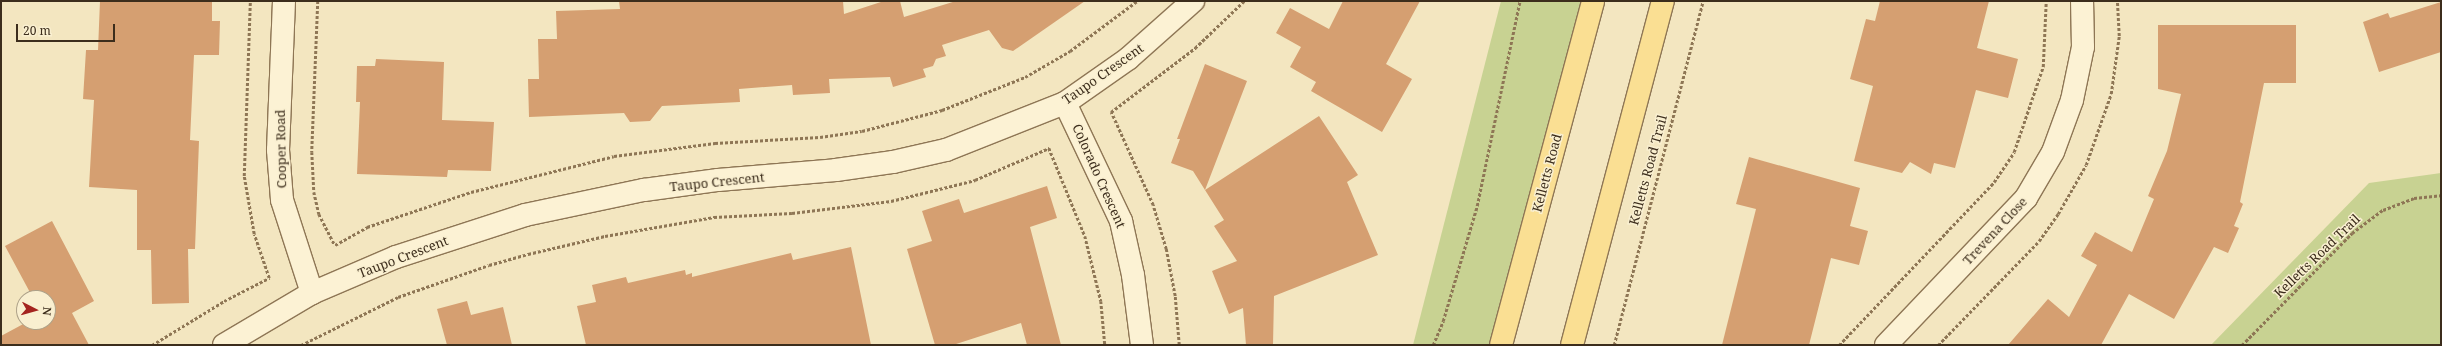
<!DOCTYPE html>
<html>
<head>
<meta charset="utf-8">
<style>
	body { margin:0 }
	#map { position:relative; width:2442px; height:346px; overflow:hidden; background:#f3e6c0; font-family:"Noto Serif",serif }
	div>[style] { position:absolute }
	[style*='--x'] { left:calc(var(--x)*1px); top:calc(var(--y)*1px); width:calc(var(--w)*1px); rotate:calc(var(--a)*1deg) }
	.green>* { inset:0; background:#c8d292 }
	.building>* { inset:0; background:#d59f71 }
	.path>* { height:2.5px; margin-top:-1.25px; transform-origin:0; background:repeating-linear-gradient(90deg,#8e7655 0 3px,transparent 0 5px) }
	.roads { filter:drop-shadow(1px 0 #8e7655) drop-shadow(-1px 0 #8e7655) drop-shadow(0 1px #8e7655) drop-shadow(0 -1px #8e7655) }
	.street>* { height:22px; margin:-11px; padding:0 11px; transform-origin:11px; border-radius:11px; background:#fcf2d4 }
	.primary>* { height:22px; margin:-11px; padding:0 11px; transform-origin:11px; border-radius:11px; background:#fadf93 }
	span { translate:-50% -50%; white-space:nowrap; text-align:center; line-height:1.15; -webkit-text-stroke:3px #f9efd0; paint-order:stroke }
	.street-label { font-size:13px; color:#3c2d1c }
	.frame { position:absolute; inset:0; border:2px solid #3c2d1c; pointer-events:none }
	.north { position:absolute; left:16px; top:290px; width:40px; height:40px; box-sizing:border-box; background:#f9efd0; border:1px solid #ada188; border-radius:50%; rotate:96deg; font-size:11px; font-weight:700; line-height:16px; text-align:center; color:#3c2d1c }
	.north::after { content:''; display:block; margin:auto; width:14px; height:18px; background:#a4241f; clip-path:polygon(50% 0,100% 100%,50% 72%,0 100%) }
	.scale { position:absolute; left:16px; top:24px; width:99px; height:18px; box-sizing:border-box; border:2px solid #3c2d1c; border-top:0; padding-left:5px; font-size:12px; line-height:14px; white-space:nowrap; color:#3c2d1c; -webkit-text-stroke:3px #f9efd0; paint-order:stroke }
</style>
</head>
<body>
<div id="map">
	<div class="green">
		<div style="clip-path:polygon(1501px 1px,1592px 1px,1501px 345px,1413px 345px)"></div>
		<div style="clip-path:polygon(2441px 173px,2441px 345px,2211px 345px,2369px 183px)"></div>
	</div>
	<div class="building">
		<div style="clip-path:polygon(100px 1px,212px 1px,212px 21px,220px 21px,219px 55px,194px 55px,190px 140px,199px 141px,195px 249px,188px 249px,189px 303px,152px 304px,151px 250px,137px 250px,137px 190px,89px 187px,94px 100px,83px 99px,86px 50px,98px 50px)"></div>
		<div style="clip-path:polygon(619px 1px,843px 1px,844px 14px,884px 1px,900px 1px,904px 17px,956px 1px,1085px 1px,1013px 51px,1002px 48px,989px 30px,942px 45px,946px 56px,936px 59px,933px 66px,923px 69px,926px 77px,893px 87px,890px 77px,829px 79px,830px 93px,793px 95px,792px 85px,739px 89px,740px 102px,662px 106px,650px 121px,630px 122px,624px 113px,529px 117px,528px 79px,539px 79px,538px 39px,557px 39px,556px 11px,620px 9px)"></div>
		<div style="clip-path:polygon(1343px 1px,1420px 1px,1386px 64px,1412px 79px,1382px 132px,1311px 91px,1316px 82px,1290px 67px,1301px 47px,1276px 33px,1290px 8px,1329px 29px)"></div>
		<div style="clip-path:polygon(1880px 1px,1989px 1px,1977px 48px,2018px 59px,2008px 98px,1976px 90px,1955px 168px,1934px 163px,1931px 174px,1910px 162px,1902px 173px,1854px 161px,1873px 86px,1850px 79px,1866px 19px,1875px 21px)"></div>
		<div style="clip-path:polygon(2441px 2px,2441px 52px,2379px 72px,2363px 22px,2388px 13px,2390px 18px)"></div>
		<div style="clip-path:polygon(2158px 25px,2296px 25px,2296px 83px,2264px 83px,2240px 202px,2243px 204px,2234px 226px,2239px 228px,2228px 253px,2214px 247px,2174px 319px,2129px 294px,2101px 345px,2008px 345px,2048px 299px,2069px 317px,2097px 265px,2081px 256px,2095px 232px,2132px 252px,2154px 199px,2148px 196px,2167px 151px,2181px 94px,2158px 89px)"></div>
		<div style="clip-path:polygon(376px 59px,444px 62px,442px 120px,494px 122px,491px 171px,448px 170px,447px 177px,357px 174px,360px 102px,356px 102px,357px 66px,375px 66px)"></div>
		<div style="clip-path:polygon(1205px 64px,1247px 81px,1205px 190px,1193px 171px,1171px 163px,1180px 139px,1177px 139px)"></div>
		<div style="clip-path:polygon(1319px 116px,1358px 175px,1347px 182px,1378px 255px,1274px 296px,1273px 345px,1246px 345px,1243px 308px,1229px 314px,1212px 271px,1237px 261px,1214px 226px,1224px 220px,1205px 190px)"></div>
		<div style="clip-path:polygon(1749px 157px,1860px 188px,1850px 226px,1868px 231px,1859px 265px,1831px 258px,1809px 345px,1722px 345px,1756px 209px,1736px 204px)"></div>
		<div style="clip-path:polygon(1047px 186px,1057px 218px,1030px 227px,1061px 345px,1027px 345px,1021px 323px,953px 345px,935px 345px,907px 249px,932px 241px,922px 211px,959px 199px,964px 213px)"></div>
		<div style="clip-path:polygon(52px 221px,94px 301px,72px 313px,89px 345px,1px 345px,1px 336px,27px 322px,48px 322px,48px 298px,33px 298px,5px 246px)"></div>
		<div style="clip-path:polygon(851px 247px,871px 345px,586px 345px,577px 306px,596px 302px,592px 285px,626px 277px,628px 283px,685px 270px,686px 275px,692px 273px,692px 277px,791px 253px,793px 260px)"></div>
		<div style="clip-path:polygon(467px 301px,471px 315px,503px 307px,512px 345px,447px 345px,437px 309px)"></div>
	</div>
	<div class="path">
		<div style="--x:318;--y:1;--w:151;--a:92.3"></div>
		<div style="--x:312;--y:152;--w:40;--a:87.1"></div>
		<div style="--x:314;--y:192;--w:23;--a:77"></div>
		<div style="--x:319;--y:214;--w:35;--a:63"></div>
		<div style="--x:335;--y:245;--w:37;--a:-29"></div>
		<div style="--x:367;--y:227;--w:110;--a:-18.6"></div>
		<div style="--x:471;--y:192;--w:147;--a:-14.1"></div>
		<div style="--x:614;--y:156;--w:102;--a:-7.3"></div>
		<div style="--x:715;--y:143;--w:105;--a:-3.3"></div>
		<div style="--x:820;--y:137;--w:42;--a:-8.1"></div>
		<div style="--x:862;--y:131;--w:83;--a:-14.7"></div>
		<div style="--x:942;--y:110;--w:89;--a:-21.7"></div>
		<div style="--x:1025;--y:77;--w:52;--a:-30"></div>
		<div style="--x:1070;--y:51;--w:84;--a:-36.7"></div>
		<div style="--x:152;--y:345;--w:84;--a:-31.4"></div>
		<div style="--x:224;--y:301;--w:51;--a:-27.1"></div>
		<div style="--x:269;--y:278;--w:46;--a:-108.8"></div>
		<div style="--x:254;--y:234;--w:59;--a:-99.8"></div>
		<div style="--x:244;--y:176;--w:175;--a:-88"></div>
		<div style="--x:301;--y:345;--w:108;--a:-26.3"></div>
		<div style="--x:398;--y:297;--w:96;--a:-19.4"></div>
		<div style="--x:489;--y:265;--w:41;--a:-15.8"></div>
		<div style="--x:528;--y:254;--w:79;--a:-13.2"></div>
		<div style="--x:605;--y:236;--w:111;--a:-9.9"></div>
		<div style="--x:714;--y:217;--w:78;--a:-2.9"></div>
		<div style="--x:792;--y:213;--w:100;--a:-6.9"></div>
		<div style="--x:891;--y:201;--w:87;--a:-14"></div>
		<div style="--x:975;--y:180;--w:81;--a:-23.4"></div>
		<div style="--x:1049;--y:148;--w:95;--a:67.8"></div>
		<div style="--x:1085;--y:236;--w:67;--a:76.2"></div>
		<div style="--x:1101;--y:301;--w:44;--a:84.8"></div>
		<div style="--x:1179;--y:345;--w:49;--a:-94.7"></div>
		<div style="--x:1175;--y:296;--w:48;--a:-100.8"></div>
		<div style="--x:1166;--y:249;--w:46;--a:-106.5"></div>
		<div style="--x:1153;--y:205;--w:102;--a:-114.3"></div>
		<div style="--x:1111;--y:112;--w:106;--a:-37.3"></div>
		<div style="--x:1195;--y:48;--w:68;--a:-43.8"></div>
		<div style="--x:1433;--y:345;--w:26;--a:-67"></div>
		<div style="--x:1443;--y:321;--w:120;--a:-73.5"></div>
		<div style="--x:1477;--y:206;--w:209;--a:-78.2"></div>
		<div style="--x:1614;--y:345;--w:355;--a:-75.5"></div>
		<div style="--x:1839;--y:345;--w:225;--a:-46.4"></div>
		<div style="--x:1994;--y:182;--w:36;--a:-56"></div>
		<div style="--x:2014;--y:152;--w:90;--a:-71.2"></div>
		<div style="--x:2043;--y:67;--w:66;--a:-87.4"></div>
		<div style="--x:1938;--y:345;--w:145;--a:-45.8"></div>
		<div style="--x:2039;--y:241;--w:33;--a:-55"></div>
		<div style="--x:2058;--y:214;--w:56;--a:-60.3"></div>
		<div style="--x:2086;--y:165;--w:75;--a:-70.6"></div>
		<div style="--x:2111;--y:94;--w:59;--a:-82.1"></div>
		<div style="--x:2119;--y:36;--w:35;--a:-93"></div>
		<div style="--x:2242;--y:345;--w:157;--a:-45.5"></div>
		<div style="--x:2352;--y:233;--w:39;--a:-37"></div>
		<div style="--x:2383;--y:210;--w:33;--a:-21"></div>
		<div style="--x:2414;--y:198;--w:27;--a:-6"></div>
	</div>
	<div class="roads">
		<div class="street">
			<div style="--x:284;--y:1;--w:149;--a:92.3"></div>
			<div style="--x:278;--y:150;--w:50;--a:85.4"></div>
			<div style="--x:282;--y:200;--w:98;--a:72.1"></div>
			<div style="--x:1065;--y:103;--w:131;--a:64.6"></div>
			<div style="--x:1121;--y:221;--w:55;--a:77.5"></div>
			<div style="--x:1133;--y:275;--w:71;--a:82.7"></div>
			<div style="--x:224;--y:345;--w:102;--a:-30.6"></div>
			<div style="--x:312;--y:293;--w:91;--a:-23.2"></div>
			<div style="--x:396;--y:257;--w:136;--a:-18"></div>
			<div style="--x:525;--y:215;--w:122;--a:-11.9"></div>
			<div style="--x:644;--y:190;--w:75;--a:-7.7"></div>
			<div style="--x:718;--y:180;--w:118;--a:-4.8"></div>
			<div style="--x:836;--y:170;--w:58;--a:-8"></div>
			<div style="--x:893;--y:162;--w:54;--a:-12.8"></div>
			<div style="--x:946;--y:150;--w:128;--a:-21.6"></div>
			<div style="--x:1065;--y:103;--w:78;--a:-35.1"></div>
			<div style="--x:1129;--y:58;--w:86;--a:-41.7"></div>
			<div style="--x:1886;--y:345;--w:203;--a:-46.4"></div>
			<div style="--x:2026;--y:198;--w:53;--a:-59.6"></div>
			<div style="--x:2053;--y:152;--w:55;--a:-69.9"></div>
			<div style="--x:2072;--y:100;--w:54;--a:-78.3"></div>
			<div style="--x:2083;--y:47;--w:46;--a:-91.2"></div>
		</div>
		<div class="primary">
			<div style="--x:1501;--y:345;--w:356;--a:-75"></div>
			<div style="--x:1572;--y:345;--w:356;--a:-75.2"></div>
		</div>
	</div>
	<div class="street-label">
		<span style="left:1103px;top:74px;rotate:-35deg">Taupo Crescent</span>
		<span style="left:281px;top:149px;rotate:-91deg">Cooper Road</span>
		<span style="left:1648px;top:170px;rotate:-75deg">Kelletts Road Trail</span>
		<span style="left:1547px;top:173px;rotate:-75deg">Kelletts Road</span>
		<span style="left:1099px;top:176px;rotate:66deg">Colorado Crescent</span>
		<span style="left:717px;top:182px;rotate:-6deg">Taupo Crescent</span>
		<span style="left:1995px;top:231px;rotate:-47deg">Trevena Close</span>
		<span style="left:2317px;top:256px;rotate:-44deg">Kelletts Road Trail</span>
		<span style="left:403px;top:257px;rotate:-21deg">Taupo Crescent</span>
	</div>
	<div class="frame"></div>
	<div class="north">N</div>
	<div class="scale">20 m</div>
</div>
</body>
</html>
